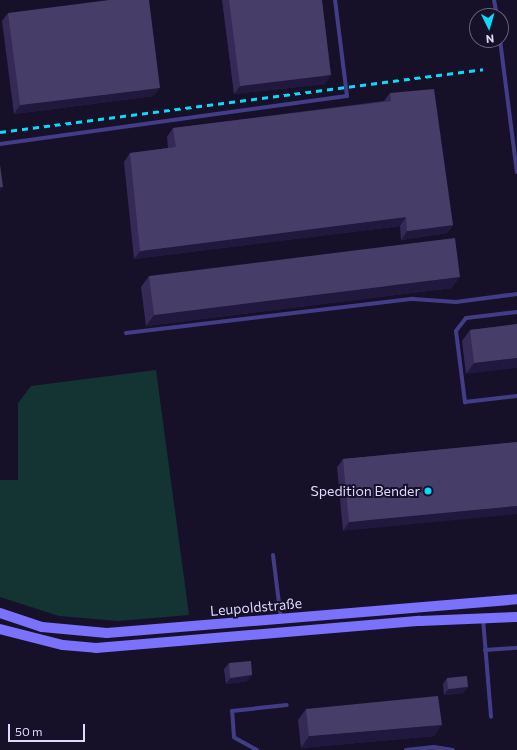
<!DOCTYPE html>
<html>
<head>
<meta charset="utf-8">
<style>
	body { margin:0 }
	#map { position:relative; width:517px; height:750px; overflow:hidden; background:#161129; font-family:Commissioner,sans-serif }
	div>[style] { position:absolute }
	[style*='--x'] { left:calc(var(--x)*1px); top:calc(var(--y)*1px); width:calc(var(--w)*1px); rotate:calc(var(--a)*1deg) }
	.green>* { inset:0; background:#143333 }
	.lane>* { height:4px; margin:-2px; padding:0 2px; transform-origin:2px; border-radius:2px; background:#423d87 }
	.secondary>* { height:10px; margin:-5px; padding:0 5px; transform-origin:5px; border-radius:5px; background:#7a72fd }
	.rail>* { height:3px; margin-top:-1.5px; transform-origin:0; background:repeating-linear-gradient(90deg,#08dbfb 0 6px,transparent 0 11px) }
	.wall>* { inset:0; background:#352a57 }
	.shaded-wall>* { inset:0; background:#21183d }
	.building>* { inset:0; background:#473d69 }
	.dots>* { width:11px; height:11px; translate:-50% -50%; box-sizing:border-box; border:2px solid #161129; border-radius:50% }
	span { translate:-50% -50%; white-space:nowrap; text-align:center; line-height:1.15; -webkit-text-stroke:4px #161129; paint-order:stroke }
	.poi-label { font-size:14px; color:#dfd9fe }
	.right { translate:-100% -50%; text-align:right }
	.street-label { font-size:14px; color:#dfd9fe }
	.north { position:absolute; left:469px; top:8px; width:40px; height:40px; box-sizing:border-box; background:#161129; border:1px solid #66617e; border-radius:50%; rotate:175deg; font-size:11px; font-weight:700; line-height:16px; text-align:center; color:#dfd9fe }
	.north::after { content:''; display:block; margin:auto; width:14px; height:18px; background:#08dbfb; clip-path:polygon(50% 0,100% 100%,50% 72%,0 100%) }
	.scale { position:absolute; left:8px; top:724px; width:77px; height:18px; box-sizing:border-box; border:2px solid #dfd9fe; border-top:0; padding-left:5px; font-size:12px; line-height:14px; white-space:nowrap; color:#dfd9fe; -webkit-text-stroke:3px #161129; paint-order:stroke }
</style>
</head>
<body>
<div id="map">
	<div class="green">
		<div style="clip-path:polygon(156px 370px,189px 615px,118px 621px,59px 616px,0 597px,0 480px,18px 480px,18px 403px,31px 386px)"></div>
	</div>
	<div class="lane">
		<div style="--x:494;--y:0;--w:16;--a:79"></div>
		<div style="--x:500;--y:40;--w:133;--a:82.7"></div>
		<div style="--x:0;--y:144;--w:350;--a:-7.9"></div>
		<div style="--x:347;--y:96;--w:97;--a:-97.1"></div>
		<div style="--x:517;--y:312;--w:51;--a:173.3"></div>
		<div style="--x:466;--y:318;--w:16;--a:128"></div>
		<div style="--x:456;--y:331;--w:72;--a:82.8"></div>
		<div style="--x:465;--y:402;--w:52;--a:-6.6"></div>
		<div style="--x:126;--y:333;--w:289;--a:-6.8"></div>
		<div style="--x:413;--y:299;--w:43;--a:4"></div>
		<div style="--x:456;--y:302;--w:62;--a:-7.5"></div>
		<div style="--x:273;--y:555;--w:64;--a:82.9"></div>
		<div style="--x:483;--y:619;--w:98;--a:85.3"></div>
		<div style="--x:485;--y:650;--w:32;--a:-4"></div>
		<div style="--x:257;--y:750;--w:26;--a:-151"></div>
		<div style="--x:234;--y:737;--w:26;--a:-94"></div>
		<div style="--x:232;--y:711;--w:55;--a:-6.2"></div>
		<div style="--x:406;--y:750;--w:28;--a:-6"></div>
		<div style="--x:434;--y:747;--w:19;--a:9"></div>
	</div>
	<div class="secondary">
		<div style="--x:0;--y:613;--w:44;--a:18.4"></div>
		<div style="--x:42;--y:627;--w:65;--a:5.3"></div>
		<div style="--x:107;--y:633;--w:411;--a:-4.7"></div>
		<div style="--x:0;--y:629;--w:65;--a:14.3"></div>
		<div style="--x:63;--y:645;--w:33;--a:5"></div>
		<div style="--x:96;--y:648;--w:325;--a:-4.8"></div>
		<div style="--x:420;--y:621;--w:97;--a:-2.4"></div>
	</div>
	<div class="rail">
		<div style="--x:0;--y:132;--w:487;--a:-7.4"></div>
	</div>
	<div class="wall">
		<div style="clip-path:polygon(222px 0,322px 0,325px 84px,234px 94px)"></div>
		<div style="clip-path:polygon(8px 13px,154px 96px,14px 114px,2px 21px)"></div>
		<div style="clip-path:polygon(390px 93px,453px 225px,447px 233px,401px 240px,400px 226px,134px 259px,124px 162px,130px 153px,168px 148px,167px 137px,173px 128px,384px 101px)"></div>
		<div style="clip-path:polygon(149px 276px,452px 288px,146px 326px,141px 287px)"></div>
		<div style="clip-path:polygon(517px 324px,466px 374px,462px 341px,470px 330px)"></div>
		<div style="clip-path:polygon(517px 442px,343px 531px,337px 467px,343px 459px)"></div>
		<div style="clip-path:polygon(229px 663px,248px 681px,226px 684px,224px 669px)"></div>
		<div style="clip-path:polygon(447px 678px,464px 693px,444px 695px,443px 684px)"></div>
		<div style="clip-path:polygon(306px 709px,434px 736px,301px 748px,298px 720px)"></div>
	</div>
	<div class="shaded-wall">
		<div style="clip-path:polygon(331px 75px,325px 84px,234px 94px,240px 86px)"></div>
		<div style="clip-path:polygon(160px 88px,154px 96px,14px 114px,20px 105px)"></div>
		<div style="clip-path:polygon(0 187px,3px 187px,0 191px)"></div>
		<div style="clip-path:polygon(406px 217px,400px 226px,134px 259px,140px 251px)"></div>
		<div style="clip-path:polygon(453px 225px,447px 233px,401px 240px,407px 231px)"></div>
		<div style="clip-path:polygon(460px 277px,452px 288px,146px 326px,154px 315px)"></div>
		<div style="clip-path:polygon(517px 358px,517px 368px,466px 374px,474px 363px)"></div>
		<div style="clip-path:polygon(517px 506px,517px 514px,343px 531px,349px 522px)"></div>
		<div style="clip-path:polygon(252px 675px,248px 681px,226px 684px,230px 678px)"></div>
		<div style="clip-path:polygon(468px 687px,464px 693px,444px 695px,448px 689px)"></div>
		<div style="clip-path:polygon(442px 725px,434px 736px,301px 748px,309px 736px)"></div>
	</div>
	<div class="building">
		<div style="clip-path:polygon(109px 0,149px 0,160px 88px,20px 105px,8px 13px)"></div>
		<div style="clip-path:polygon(229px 0,322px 0,331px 75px,240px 86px)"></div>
		<div style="clip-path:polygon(434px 89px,453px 225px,407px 231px,406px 217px,140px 251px,130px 153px,176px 147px,173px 128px,391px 101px,390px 93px)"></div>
		<div style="clip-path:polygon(0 165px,3px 187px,0 187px)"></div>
		<div style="clip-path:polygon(455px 238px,460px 277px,154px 315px,149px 276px)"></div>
		<div style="clip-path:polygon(517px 324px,517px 358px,474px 363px,470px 330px)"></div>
		<div style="clip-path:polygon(517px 442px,517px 506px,349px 522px,343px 459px)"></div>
		<div style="clip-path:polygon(251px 661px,252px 675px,230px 678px,229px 663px)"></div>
		<div style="clip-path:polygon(467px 676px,468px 687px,448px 689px,447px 678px)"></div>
		<div style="clip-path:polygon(438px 696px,442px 725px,309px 736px,306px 709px)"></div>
		<div style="clip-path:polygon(443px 748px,443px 750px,421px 750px)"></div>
	</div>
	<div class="dots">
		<div style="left:428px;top:491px;background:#08dbfb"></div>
	</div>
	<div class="poi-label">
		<span class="right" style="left:420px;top:491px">Spedition Bender</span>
	</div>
	<div class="street-label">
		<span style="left:256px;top:607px;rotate:-5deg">Leupoldstraße</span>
	</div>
	<div class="north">N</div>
	<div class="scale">50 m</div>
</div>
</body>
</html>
